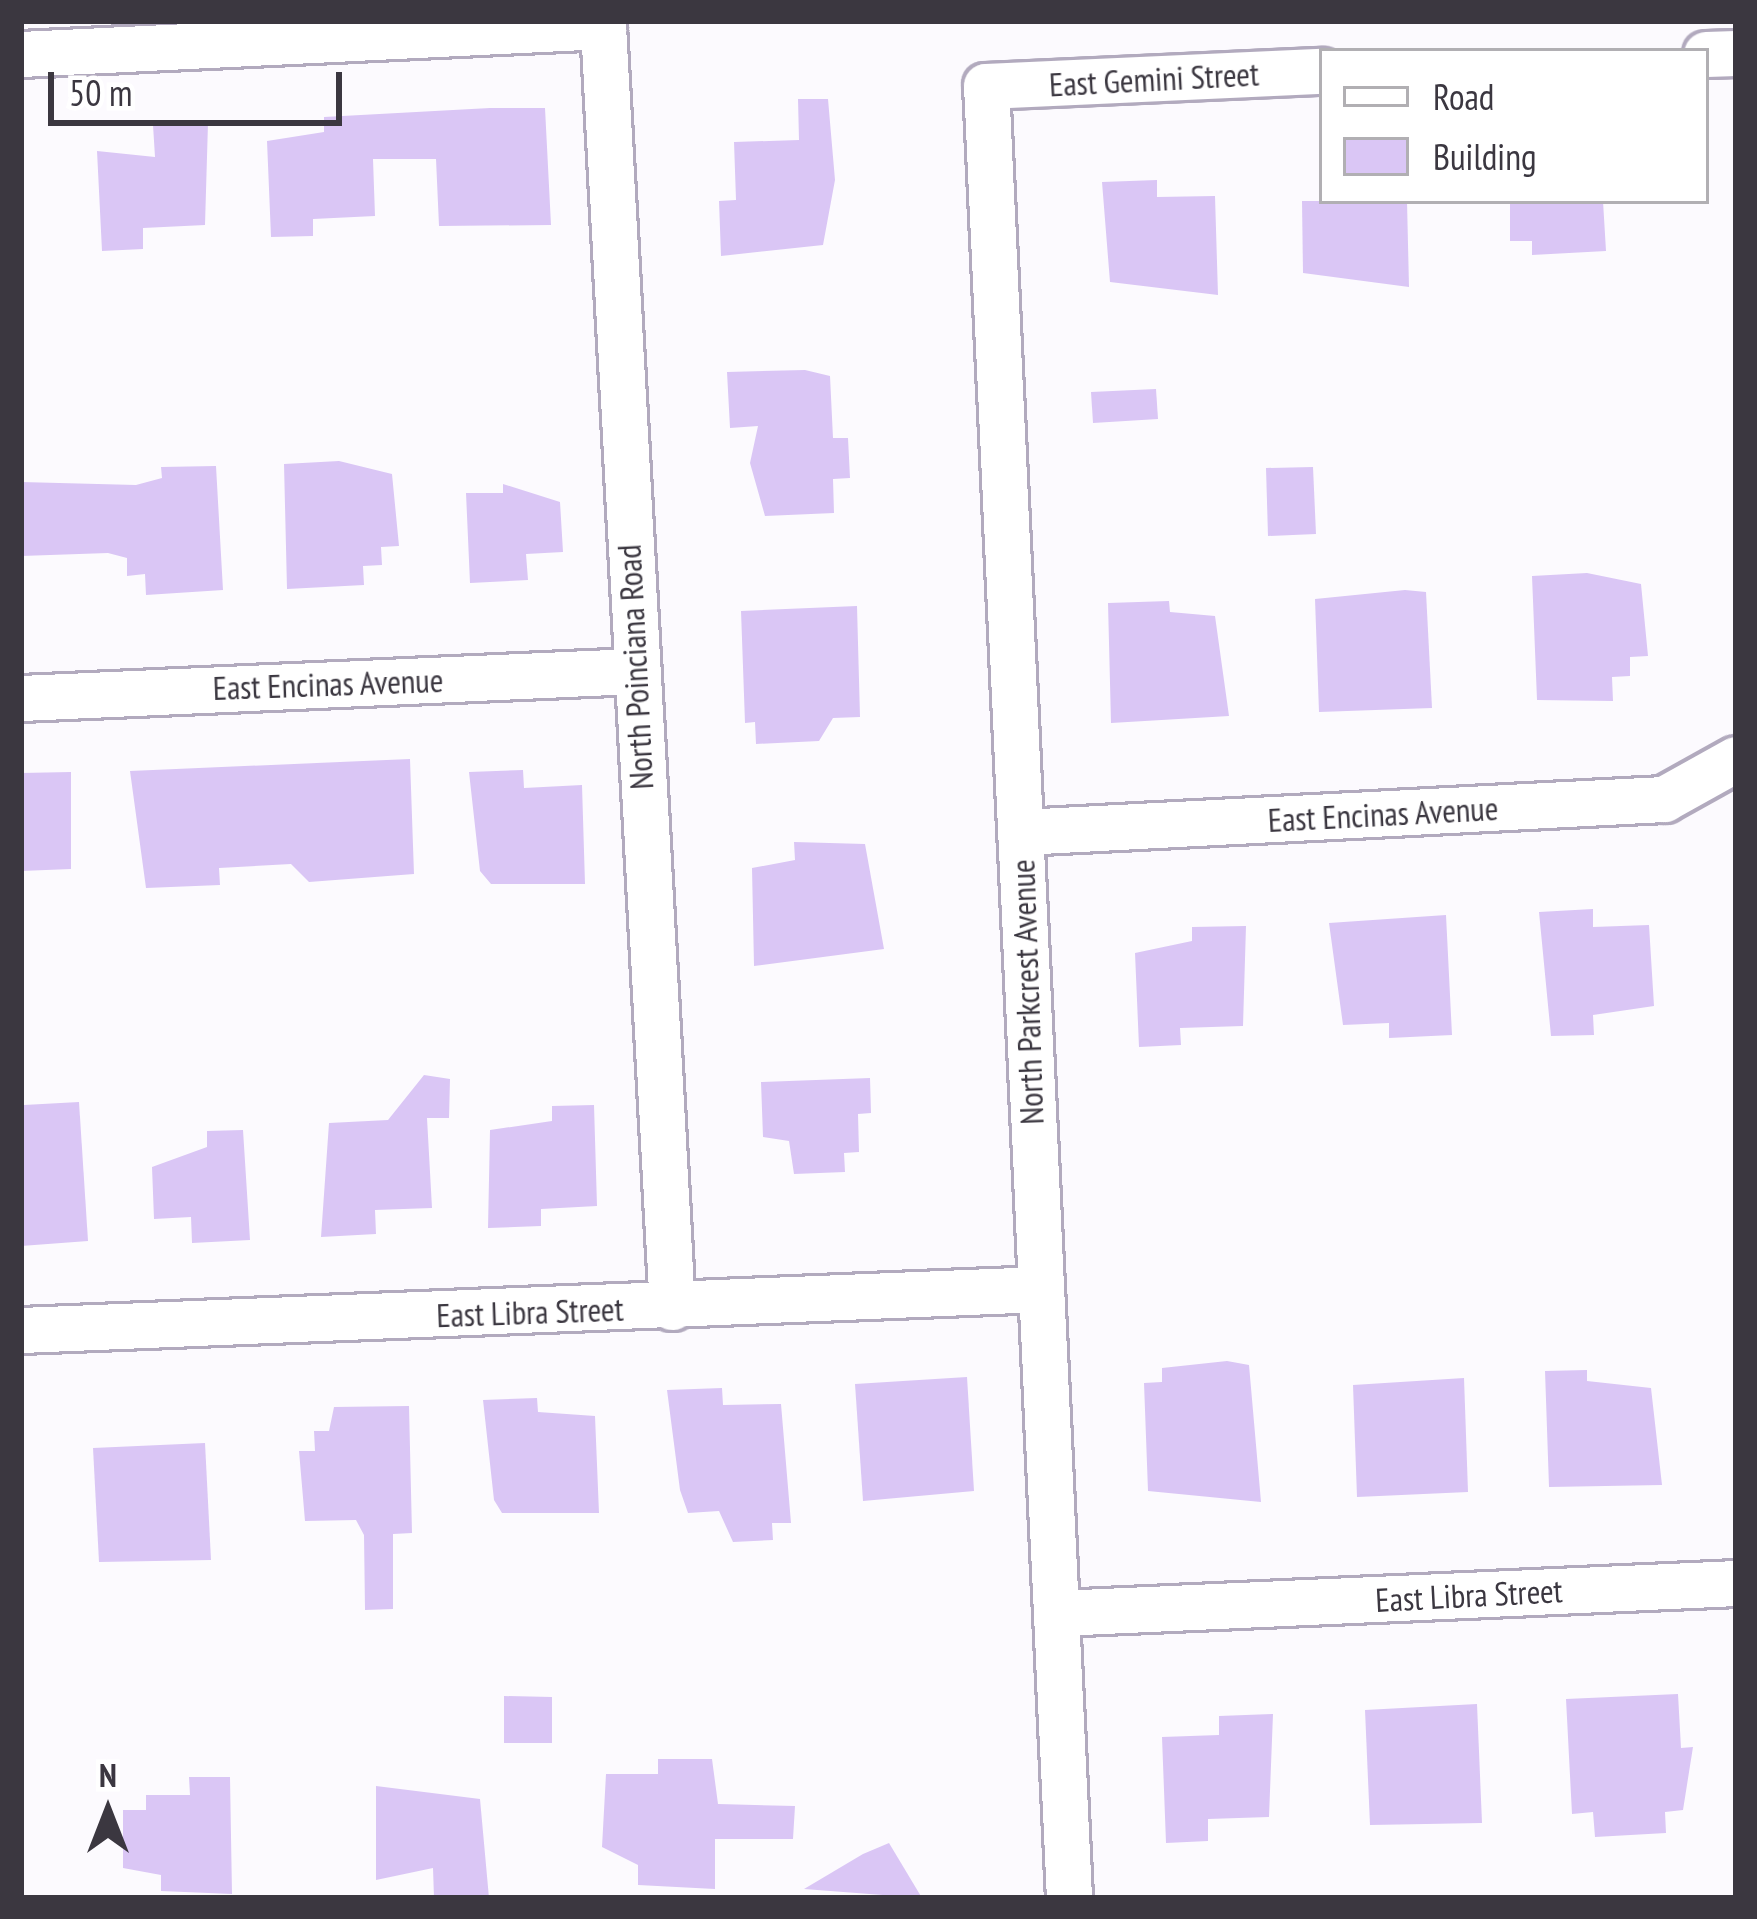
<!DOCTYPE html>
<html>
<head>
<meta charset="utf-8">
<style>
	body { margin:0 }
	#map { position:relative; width:1757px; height:1919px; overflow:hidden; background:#fcfafe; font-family:"PT Sans Narrow",sans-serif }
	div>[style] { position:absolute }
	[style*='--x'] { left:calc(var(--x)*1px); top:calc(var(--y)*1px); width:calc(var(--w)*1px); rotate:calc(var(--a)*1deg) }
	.building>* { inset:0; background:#dac6f5 }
	.roads { filter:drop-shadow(3px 0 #b2aabe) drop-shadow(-3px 0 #b2aabe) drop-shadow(0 3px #b2aabe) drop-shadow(0 -3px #b2aabe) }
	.street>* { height:45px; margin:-22.5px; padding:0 22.5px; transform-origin:22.5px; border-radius:22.5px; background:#fff }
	span { translate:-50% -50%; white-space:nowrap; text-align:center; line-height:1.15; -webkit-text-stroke:9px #fff; paint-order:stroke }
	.street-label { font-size:33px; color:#3b3740 }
	.frame { position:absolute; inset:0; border:24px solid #3b3740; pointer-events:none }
	.legend { position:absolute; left:1319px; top:48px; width:390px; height:156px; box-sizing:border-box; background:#fff; border:3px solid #b1afb3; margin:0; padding:15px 21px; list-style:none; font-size:36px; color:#3b3740 }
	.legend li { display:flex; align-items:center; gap:24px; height:60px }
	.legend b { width:60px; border:3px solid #b1afb3 }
	.north { position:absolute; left:48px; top:1751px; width:120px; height:120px; -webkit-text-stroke:9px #fff; paint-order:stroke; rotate:0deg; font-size:33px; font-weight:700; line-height:48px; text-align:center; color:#3b3740 }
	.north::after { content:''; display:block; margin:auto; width:42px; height:54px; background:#3b3740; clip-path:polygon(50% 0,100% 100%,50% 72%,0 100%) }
	.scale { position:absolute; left:48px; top:72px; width:294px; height:54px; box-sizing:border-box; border:6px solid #3b3740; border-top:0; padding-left:15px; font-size:36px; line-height:42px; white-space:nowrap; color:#3b3740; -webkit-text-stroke:9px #fff; paint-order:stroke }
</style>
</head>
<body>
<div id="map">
	<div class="building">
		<div style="clip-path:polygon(798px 99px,828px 99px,835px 180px,823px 245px,721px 256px,719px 201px,736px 200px,734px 142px,799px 140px)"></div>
		<div style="clip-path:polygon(490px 108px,545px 108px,551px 225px,439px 226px,436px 159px,373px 159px,375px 216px,313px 219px,313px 236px,271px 237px,267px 141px,324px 132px,324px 117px)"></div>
		<div style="clip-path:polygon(208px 123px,205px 225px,143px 228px,143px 249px,102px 251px,97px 151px,155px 157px,153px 125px)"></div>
		<div style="clip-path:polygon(1157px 180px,1157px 197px,1215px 196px,1218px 295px,1110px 282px,1102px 182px)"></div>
		<div style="clip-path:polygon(1302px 201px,1407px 201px,1409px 287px,1303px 273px)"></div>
		<div style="clip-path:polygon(1510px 201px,1603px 201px,1606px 251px,1532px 255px,1532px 241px,1510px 241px)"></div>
		<div style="clip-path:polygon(805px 370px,830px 376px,833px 438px,848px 438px,850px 478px,833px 479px,834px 513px,765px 516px,750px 463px,758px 426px,730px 428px,727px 372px)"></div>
		<div style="clip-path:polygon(1156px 389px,1158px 419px,1093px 423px,1091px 392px)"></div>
		<div style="clip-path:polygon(339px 461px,392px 474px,399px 546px,381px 547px,382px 565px,363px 566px,364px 585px,287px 589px,284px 464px)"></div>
		<div style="clip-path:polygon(216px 466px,223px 590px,146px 595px,145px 574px,127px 576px,127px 558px,108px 553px,21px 556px,21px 482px,136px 485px,162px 478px,161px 467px)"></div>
		<div style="clip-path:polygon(1313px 467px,1316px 534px,1268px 536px,1266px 468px)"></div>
		<div style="clip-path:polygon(503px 484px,560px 502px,563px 552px,526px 554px,528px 580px,470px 583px,466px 493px,503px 493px)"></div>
		<div style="clip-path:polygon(1587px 573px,1641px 584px,1648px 656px,1630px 657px,1630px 676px,1612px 677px,1613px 701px,1537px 700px,1532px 576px)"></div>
		<div style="clip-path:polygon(1405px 590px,1426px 592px,1432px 708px,1319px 712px,1315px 599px)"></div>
		<div style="clip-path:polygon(1169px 601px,1170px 612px,1215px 616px,1229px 716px,1111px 723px,1108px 603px)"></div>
		<div style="clip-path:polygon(857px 606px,860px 717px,833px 718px,819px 741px,756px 744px,755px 722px,745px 723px,741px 611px)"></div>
		<div style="clip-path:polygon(410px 759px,414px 874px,309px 882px,291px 864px,219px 868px,220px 885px,146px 888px,130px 771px)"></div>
		<div style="clip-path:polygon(523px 770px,524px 788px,582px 785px,585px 884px,491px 884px,480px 871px,469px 772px)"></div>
		<div style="clip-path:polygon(71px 772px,71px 869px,21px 871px,21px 773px)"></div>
		<div style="clip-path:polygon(794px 842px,865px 844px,884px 949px,754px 966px,752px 868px,795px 860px)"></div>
		<div style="clip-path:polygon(1593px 909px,1593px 927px,1649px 925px,1654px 1006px,1593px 1015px,1594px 1035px,1551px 1036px,1539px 912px)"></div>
		<div style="clip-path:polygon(1446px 915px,1452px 1035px,1389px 1038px,1389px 1023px,1343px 1025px,1329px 923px)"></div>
		<div style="clip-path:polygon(1246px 926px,1243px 1026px,1180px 1028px,1181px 1045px,1139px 1047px,1135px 953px,1192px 941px,1192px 927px)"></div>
		<div style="clip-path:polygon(424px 1075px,450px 1079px,449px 1118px,427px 1118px,432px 1208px,375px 1210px,376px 1234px,321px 1237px,329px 1123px,388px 1120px)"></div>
		<div style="clip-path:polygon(870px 1078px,871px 1113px,858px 1114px,859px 1152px,844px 1153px,845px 1172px,794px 1174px,789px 1141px,763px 1137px,761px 1082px)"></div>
		<div style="clip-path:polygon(79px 1102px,88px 1241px,21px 1246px,24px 1105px)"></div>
		<div style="clip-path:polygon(594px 1105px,597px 1206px,541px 1209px,541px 1226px,488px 1228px,490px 1130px,552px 1121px,552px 1106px)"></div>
		<div style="clip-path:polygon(243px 1130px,250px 1240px,192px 1243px,191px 1217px,154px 1219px,152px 1167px,207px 1147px,207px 1131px)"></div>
		<div style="clip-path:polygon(1227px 1361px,1249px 1365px,1261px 1502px,1148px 1491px,1144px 1383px,1162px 1382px,1162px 1368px)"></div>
		<div style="clip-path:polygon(1587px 1370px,1587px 1381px,1651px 1388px,1662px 1485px,1549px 1487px,1545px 1371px)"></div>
		<div style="clip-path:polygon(967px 1377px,974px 1491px,863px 1501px,855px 1384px)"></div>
		<div style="clip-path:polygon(1464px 1378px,1468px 1492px,1357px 1497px,1353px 1385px)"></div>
		<div style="clip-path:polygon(722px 1388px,723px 1405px,781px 1404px,791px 1523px,772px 1523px,773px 1540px,733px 1542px,719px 1511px,688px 1513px,680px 1490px,667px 1390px)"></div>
		<div style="clip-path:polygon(537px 1398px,538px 1412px,595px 1416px,599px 1513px,502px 1513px,494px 1500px,483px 1400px)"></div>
		<div style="clip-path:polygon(409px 1406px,412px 1533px,393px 1534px,393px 1609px,365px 1610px,364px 1535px,356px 1520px,305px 1521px,299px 1451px,315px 1451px,314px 1431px,329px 1431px,334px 1407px)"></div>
		<div style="clip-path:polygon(205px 1443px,211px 1560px,99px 1562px,93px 1448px)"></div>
		<div style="clip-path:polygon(1678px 1694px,1681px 1748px,1693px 1747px,1683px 1810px,1665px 1812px,1666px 1833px,1595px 1837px,1593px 1812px,1572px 1814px,1566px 1699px)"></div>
		<div style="clip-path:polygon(504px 1696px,552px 1697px,552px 1743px,504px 1743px)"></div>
		<div style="clip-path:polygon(1477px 1704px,1482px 1823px,1370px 1825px,1365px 1710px)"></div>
		<div style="clip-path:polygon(1273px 1714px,1269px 1817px,1208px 1819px,1208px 1841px,1166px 1843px,1162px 1737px,1219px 1735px,1219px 1716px)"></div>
		<div style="clip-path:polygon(658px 1759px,712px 1759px,718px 1804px,795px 1806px,793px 1839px,715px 1839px,715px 1889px,638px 1885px,638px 1865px,602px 1847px,606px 1774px,658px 1774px)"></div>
		<div style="clip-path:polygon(189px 1777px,230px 1777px,232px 1894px,161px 1891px,161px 1875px,123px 1868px,123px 1810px,146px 1810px,146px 1795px,190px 1795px)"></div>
		<div style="clip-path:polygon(376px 1786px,480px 1799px,489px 1898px,434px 1898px,433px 1868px,376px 1880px)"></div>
		<div style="clip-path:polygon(889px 1843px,922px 1898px,804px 1889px,863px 1854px)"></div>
	</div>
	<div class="roads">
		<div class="street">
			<div style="--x:21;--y:54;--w:583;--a:-2.75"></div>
			<div style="--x:603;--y:26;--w:1283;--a:86.92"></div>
			<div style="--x:1706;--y:54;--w:30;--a:-2"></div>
			<div style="--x:21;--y:698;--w:615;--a:-2.52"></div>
			<div style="--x:1021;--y:832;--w:644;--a:-2.94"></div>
			<div style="--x:1664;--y:799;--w:82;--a:-29.1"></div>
			<div style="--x:21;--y:1330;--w:1020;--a:-2.3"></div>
			<div style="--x:1058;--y:1613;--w:679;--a:-2.53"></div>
			<div style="--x:1069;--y:1898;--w:1814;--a:-92.62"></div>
			<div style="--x:986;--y:86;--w:336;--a:-2.6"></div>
		</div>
	</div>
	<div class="street-label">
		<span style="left:1154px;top:79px;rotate:-3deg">East Gemini Street</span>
		<span style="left:635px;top:667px;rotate:-93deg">North Poinciana Road</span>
		<span style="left:328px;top:684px;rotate:-2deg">East Encinas Avenue</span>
		<span style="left:1383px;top:814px;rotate:-3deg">East Encinas Avenue</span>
		<span style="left:1027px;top:992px;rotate:-92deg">North Parkcrest Avenue</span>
		<span style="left:530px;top:1312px;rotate:-2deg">East Libra Street</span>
		<span style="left:1469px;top:1595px;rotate:-3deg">East Libra Street</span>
	</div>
	<div class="frame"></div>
	<ul class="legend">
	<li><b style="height:15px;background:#fff"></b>Road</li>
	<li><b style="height:33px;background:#dac6f5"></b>Building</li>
	</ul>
	<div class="north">N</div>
	<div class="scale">50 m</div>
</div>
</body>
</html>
